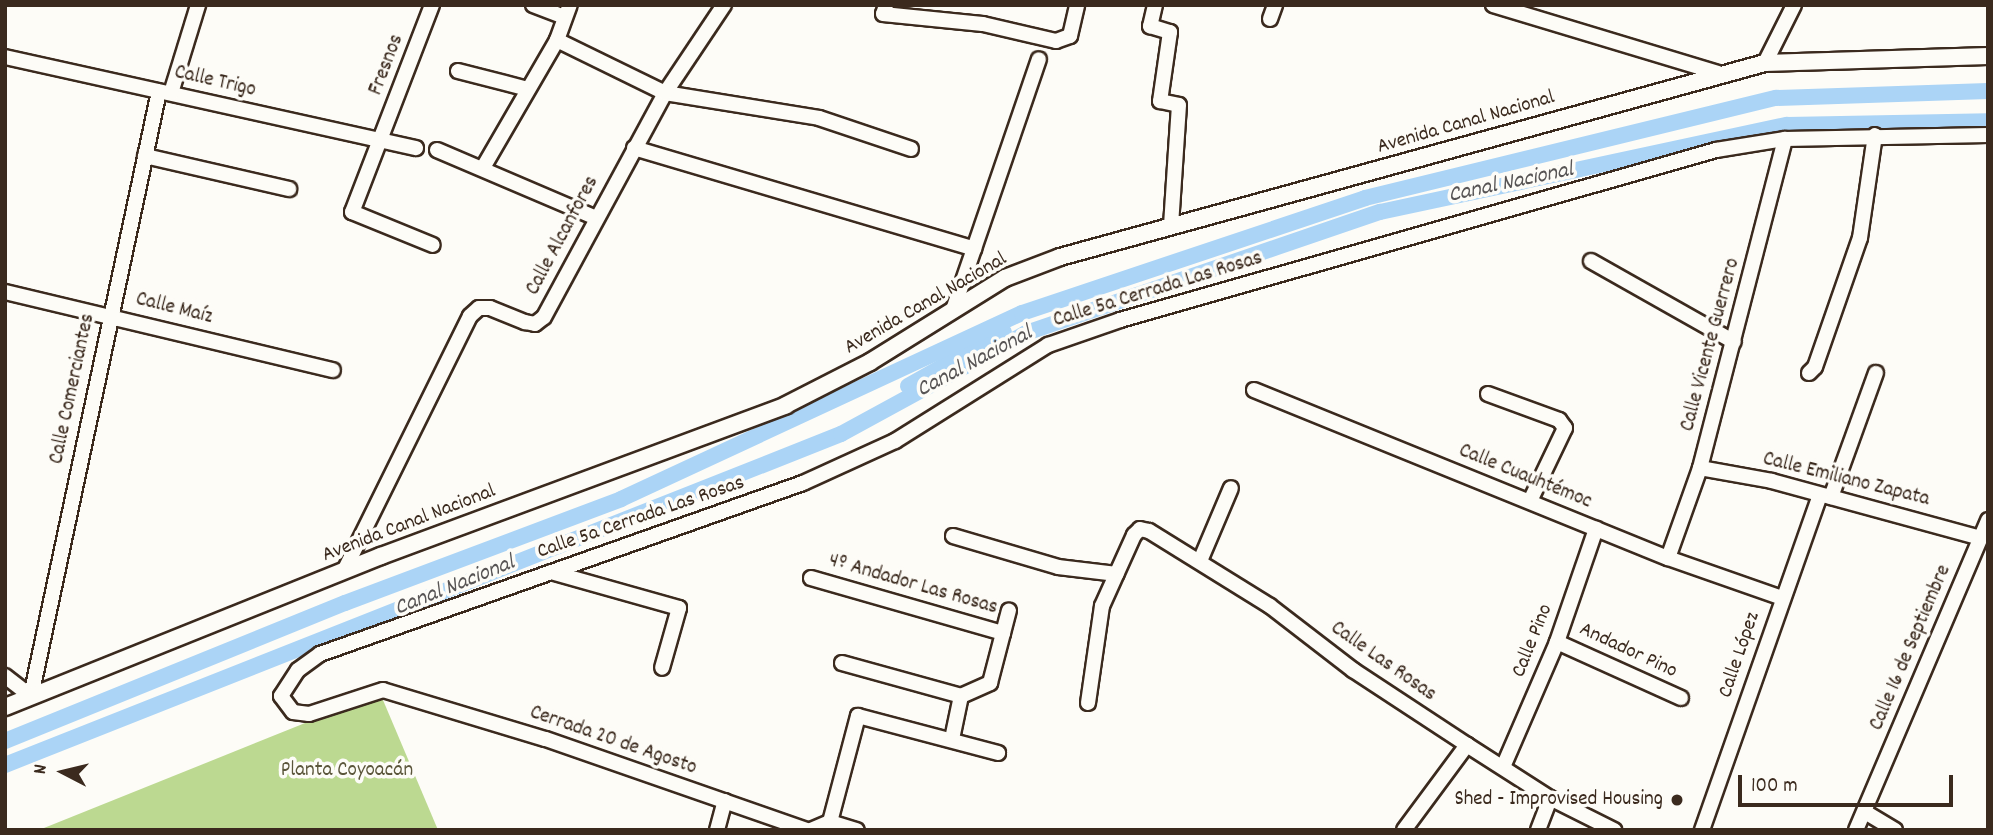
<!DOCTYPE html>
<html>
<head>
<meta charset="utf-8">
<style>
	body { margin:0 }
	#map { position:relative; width:1993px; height:835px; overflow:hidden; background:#fdfcf7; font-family:Dekko,sans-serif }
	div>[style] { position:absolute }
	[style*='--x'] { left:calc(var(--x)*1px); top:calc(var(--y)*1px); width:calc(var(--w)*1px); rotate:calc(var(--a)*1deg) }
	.green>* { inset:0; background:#bcd991 }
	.canal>* { height:16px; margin:-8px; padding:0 8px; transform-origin:8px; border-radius:8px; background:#abd4f6 }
	.roads { filter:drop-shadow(2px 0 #3b2a1e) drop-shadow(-2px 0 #3b2a1e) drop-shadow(0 2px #3b2a1e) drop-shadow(0 -2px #3b2a1e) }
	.minor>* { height:14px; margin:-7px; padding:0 7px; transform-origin:7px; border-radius:7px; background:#fdfcf7 }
	.tertiary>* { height:16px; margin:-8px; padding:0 8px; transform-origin:8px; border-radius:8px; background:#fdfcf7 }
	.dots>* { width:19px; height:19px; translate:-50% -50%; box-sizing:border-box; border:4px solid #fdfcf7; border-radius:50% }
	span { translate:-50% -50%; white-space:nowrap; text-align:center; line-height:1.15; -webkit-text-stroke:7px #fdfcf7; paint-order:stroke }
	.street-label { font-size:21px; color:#3b2a1e }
	.park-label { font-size:21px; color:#5b563b }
	.poi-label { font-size:21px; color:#3b2a1e }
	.right { translate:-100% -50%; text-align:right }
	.water-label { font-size:23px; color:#575454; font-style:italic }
	.frame { position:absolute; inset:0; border:7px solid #3b2a1e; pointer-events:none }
	.north { position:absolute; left:28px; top:737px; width:70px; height:70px; -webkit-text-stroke:5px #fdfcf7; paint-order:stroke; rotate:277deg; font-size:19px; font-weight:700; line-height:28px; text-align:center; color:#3b2a1e }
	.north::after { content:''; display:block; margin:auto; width:24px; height:32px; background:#3b2a1e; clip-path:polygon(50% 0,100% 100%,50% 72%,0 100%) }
	.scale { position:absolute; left:1738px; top:775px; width:215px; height:32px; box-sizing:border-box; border:4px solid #3b2a1e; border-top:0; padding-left:9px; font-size:21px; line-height:24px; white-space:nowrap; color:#3b2a1e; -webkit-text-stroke:5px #fdfcf7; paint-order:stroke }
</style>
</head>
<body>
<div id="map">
	<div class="green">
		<div style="clip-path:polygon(380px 693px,438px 830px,39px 830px)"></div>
	</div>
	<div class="canal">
		<div style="--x:908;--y:386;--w:110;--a:-29.4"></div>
		<div style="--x:5;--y:741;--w:367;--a:-22.1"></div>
		<div style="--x:345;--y:603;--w:295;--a:-20.6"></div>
		<div style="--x:621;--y:499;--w:442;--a:-24.9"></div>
		<div style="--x:1022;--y:313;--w:362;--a:-18.5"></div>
		<div style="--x:1365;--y:198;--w:423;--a:-13.7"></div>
		<div style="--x:1776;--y:98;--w:212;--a:-1.9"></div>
		<div style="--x:5;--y:765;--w:899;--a:-21.6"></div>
		<div style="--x:841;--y:434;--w:211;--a:-28.6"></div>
		<div style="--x:1026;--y:333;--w:374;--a:-18.9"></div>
		<div style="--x:1380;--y:212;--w:416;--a:-12.1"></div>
		<div style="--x:1787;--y:125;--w:201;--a:-1.1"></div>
	</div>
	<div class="roads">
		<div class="minor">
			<div style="--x:432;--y:5;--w:222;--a:111.1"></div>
			<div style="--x:352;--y:212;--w:87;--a:22.2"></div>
			<div style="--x:533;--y:5;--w:33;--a:21"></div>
			<div style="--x:886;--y:5;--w:9;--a:108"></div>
			<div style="--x:883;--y:14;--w:100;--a:5.7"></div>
			<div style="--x:983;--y:24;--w:75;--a:13.1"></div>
			<div style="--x:1056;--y:41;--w:15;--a:-20"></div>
			<div style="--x:1070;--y:36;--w:32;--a:-77"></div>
			<div style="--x:1155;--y:5;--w:22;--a:103"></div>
			<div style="--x:1150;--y:26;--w:21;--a:17"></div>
			<div style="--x:1170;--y:32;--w:70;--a:98.2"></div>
			<div style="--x:1160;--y:101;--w:19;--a:12"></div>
			<div style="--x:1179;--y:105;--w:121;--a:93.8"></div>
			<div style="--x:1493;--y:5;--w:235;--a:16.8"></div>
			<div style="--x:1270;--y:19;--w:15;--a:-70"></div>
			<div style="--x:557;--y:40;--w:120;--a:26.1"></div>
			<div style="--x:665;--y:93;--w:156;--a:9.2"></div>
			<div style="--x:819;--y:118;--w:97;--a:18.6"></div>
			<div style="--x:5;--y:57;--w:421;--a:12.5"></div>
			<div style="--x:1765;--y:63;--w:65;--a:-63.4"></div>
			<div style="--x:458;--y:71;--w:72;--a:14.4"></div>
			<div style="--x:171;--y:93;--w:92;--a:-72.9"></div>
			<div style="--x:634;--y:148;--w:355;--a:16.5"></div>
			<div style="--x:437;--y:150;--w:171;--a:23.1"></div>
			<div style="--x:145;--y:156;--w:148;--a:12.9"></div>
			<div style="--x:484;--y:166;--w:146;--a:-59.9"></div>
			<div style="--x:557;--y:40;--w:37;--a:-70"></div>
			<div style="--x:1591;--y:261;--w:164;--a:29.5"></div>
			<div style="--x:5;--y:292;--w:337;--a:13.4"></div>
			<div style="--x:953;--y:310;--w:265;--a:-71.1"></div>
			<div style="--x:1809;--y:373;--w:8;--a:-45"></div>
			<div style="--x:1815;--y:367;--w:137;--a:-70.8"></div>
			<div style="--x:1860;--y:238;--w:104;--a:-81.7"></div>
			<div style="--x:1254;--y:390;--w:447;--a:22.1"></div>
			<div style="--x:1668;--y:558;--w:121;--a:19.3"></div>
			<div style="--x:1488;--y:394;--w:76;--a:20.1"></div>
			<div style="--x:1559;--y:420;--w:10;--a:53"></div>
			<div style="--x:1565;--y:428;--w:81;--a:115.6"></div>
			<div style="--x:1700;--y:468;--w:73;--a:10.2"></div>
			<div style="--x:1772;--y:481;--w:216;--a:15.3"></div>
			<div style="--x:1831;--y:497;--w:132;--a:-70.1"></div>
			<div style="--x:953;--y:536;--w:109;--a:16.4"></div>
			<div style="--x:1058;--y:567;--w:59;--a:6.8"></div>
			<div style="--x:1668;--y:558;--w:96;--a:-70.4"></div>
			<div style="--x:1700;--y:468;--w:340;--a:-75.5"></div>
			<div style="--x:1200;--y:561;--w:79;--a:-67"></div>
			<div style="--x:344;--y:571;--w:284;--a:-63.7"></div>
			<div style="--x:470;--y:316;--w:12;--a:-42"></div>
			<div style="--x:479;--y:308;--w:11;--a:0"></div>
			<div style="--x:490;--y:308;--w:38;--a:22"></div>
			<div style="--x:525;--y:322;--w:10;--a:11"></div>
			<div style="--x:535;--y:324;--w:11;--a:-38"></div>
			<div style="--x:544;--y:317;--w:255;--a:-61.6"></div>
			<div style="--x:665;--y:93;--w:106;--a:-56.2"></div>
			<div style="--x:551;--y:572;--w:133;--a:15.7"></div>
			<div style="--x:679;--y:608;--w:62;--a:105.8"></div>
			<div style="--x:811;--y:578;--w:200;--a:16"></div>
			<div style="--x:1557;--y:642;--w:136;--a:24.3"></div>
			<div style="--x:842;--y:663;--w:123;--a:15.5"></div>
			<div style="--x:5;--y:676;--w:33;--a:38"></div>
			<div style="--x:31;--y:696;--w:618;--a:-78.05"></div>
			<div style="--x:1088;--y:703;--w:98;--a:-81.8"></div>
			<div style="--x:1102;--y:606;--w:78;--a:-65.7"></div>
			<div style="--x:1134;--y:535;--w:8;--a:-45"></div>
			<div style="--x:1140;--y:529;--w:9;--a:13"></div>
			<div style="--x:1149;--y:531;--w:142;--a:31.8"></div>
			<div style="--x:1270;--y:606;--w:105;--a:37.6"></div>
			<div style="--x:1353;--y:670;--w:136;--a:33.3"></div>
			<div style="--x:1467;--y:745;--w:98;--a:32.6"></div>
			<div style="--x:1550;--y:798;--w:72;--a:26.6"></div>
			<div style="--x:952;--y:739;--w:44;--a:-78.2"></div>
			<div style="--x:961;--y:696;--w:32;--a:-24"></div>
			<div style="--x:990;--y:683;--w:75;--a:-75.4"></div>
			<div style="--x:1503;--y:767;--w:136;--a:-66.6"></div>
			<div style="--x:1557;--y:642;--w:120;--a:-71"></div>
			<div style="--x:1865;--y:812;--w:35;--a:31"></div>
			<div style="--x:830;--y:822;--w:110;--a:-75.2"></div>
			<div style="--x:858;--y:716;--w:145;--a:14.8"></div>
			<div style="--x:717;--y:830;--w:30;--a:-75"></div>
			<div style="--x:807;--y:830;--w:277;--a:-160.8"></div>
			<div style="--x:545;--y:739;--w:169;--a:-163.2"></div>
			<div style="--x:383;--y:690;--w:78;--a:162"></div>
			<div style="--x:309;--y:714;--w:16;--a:-173"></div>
			<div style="--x:293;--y:712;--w:20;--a:-127"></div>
			<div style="--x:281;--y:696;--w:31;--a:-57"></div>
			<div style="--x:298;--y:670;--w:27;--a:-36"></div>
			<div style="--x:320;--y:654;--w:512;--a:-19.5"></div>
			<div style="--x:803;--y:483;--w:101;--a:-24.5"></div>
			<div style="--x:895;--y:441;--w:181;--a:-32.1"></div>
			<div style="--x:1048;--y:345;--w:76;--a:-19.1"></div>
			<div style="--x:1120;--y:320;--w:620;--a:-15.92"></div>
			<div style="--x:1716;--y:150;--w:70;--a:-9.1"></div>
			<div style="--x:1785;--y:139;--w:203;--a:-1.1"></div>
			<div style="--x:811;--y:830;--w:21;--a:-23"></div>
			<div style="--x:830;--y:822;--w:28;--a:17"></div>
			<div style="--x:1404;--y:830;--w:106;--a:-53.5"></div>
			<div style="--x:1538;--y:830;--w:34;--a:-69"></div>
			<div style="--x:1702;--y:830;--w:355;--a:-70.6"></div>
			<div style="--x:1856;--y:830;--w:337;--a:-66.9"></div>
		</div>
		<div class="tertiary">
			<div style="--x:5;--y:707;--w:405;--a:-21.9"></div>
			<div style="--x:381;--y:556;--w:432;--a:-20.4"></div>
			<div style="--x:786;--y:405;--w:94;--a:-27.1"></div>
			<div style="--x:870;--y:362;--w:159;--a:-31.9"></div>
			<div style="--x:1005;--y:278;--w:59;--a:-20.9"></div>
			<div style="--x:1060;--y:257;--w:731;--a:-15.39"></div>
			<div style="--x:1765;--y:63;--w:223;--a:-1.8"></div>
		</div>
	</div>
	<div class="dots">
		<div style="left:1677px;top:800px;background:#3b2a1e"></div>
	</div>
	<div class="street-label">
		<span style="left:387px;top:65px;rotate:-69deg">Fresnos</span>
		<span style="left:215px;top:82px;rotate:13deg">Calle Trigo</span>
		<span style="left:1466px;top:123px;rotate:-16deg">Avenida Canal Nacional</span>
		<span style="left:563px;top:236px;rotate:-62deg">Calle Alcanfores</span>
		<span style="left:1158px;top:290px;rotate:-17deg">Calle 5a Cerrada Las Rosas</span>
		<span style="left:926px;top:304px;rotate:-30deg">Avenida Canal Nacional</span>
		<span style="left:174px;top:309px;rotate:14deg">Calle Maíz</span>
		<span style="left:1711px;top:345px;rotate:-75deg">Calle Vicente Guerrero</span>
		<span style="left:73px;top:389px;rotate:-78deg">Calle Comerciantes</span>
		<span style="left:1525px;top:477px;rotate:22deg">Calle Cuauhtémoc</span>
		<span style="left:1846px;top:480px;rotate:14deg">Calle Emiliano Zapata</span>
		<span style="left:641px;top:518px;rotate:-19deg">Calle 5a Cerrada Las Rosas</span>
		<span style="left:409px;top:524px;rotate:-21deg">Avenida Canal Nacional</span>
		<span style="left:913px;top:585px;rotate:16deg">4º Andador Las Rosas</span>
		<span style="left:1533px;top:641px;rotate:-68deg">Calle Pino</span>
		<span style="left:1911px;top:648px;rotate:-67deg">Calle 16 de Septiembre</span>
		<span style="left:1628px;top:651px;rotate:25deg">Andador Pino</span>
		<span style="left:1740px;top:655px;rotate:-71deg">Calle López</span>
		<span style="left:1383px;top:662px;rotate:35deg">Calle Las Rosas</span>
		<span style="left:613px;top:741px;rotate:19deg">Cerrada 20 de Agosto</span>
	</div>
	<div class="park-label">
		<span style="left:347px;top:771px">Planta Coyoacán</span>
	</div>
	<div class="poi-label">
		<span class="right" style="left:1663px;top:800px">Shed - Improvised Housing</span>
	</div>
	<div class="water-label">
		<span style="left:1511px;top:184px;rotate:-12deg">Canal Nacional</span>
		<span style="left:975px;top:363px;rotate:-28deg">Canal Nacional</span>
		<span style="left:455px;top:587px;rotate:-22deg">Canal Nacional</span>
	</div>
	<div class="frame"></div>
	<div class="north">N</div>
	<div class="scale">100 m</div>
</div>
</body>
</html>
